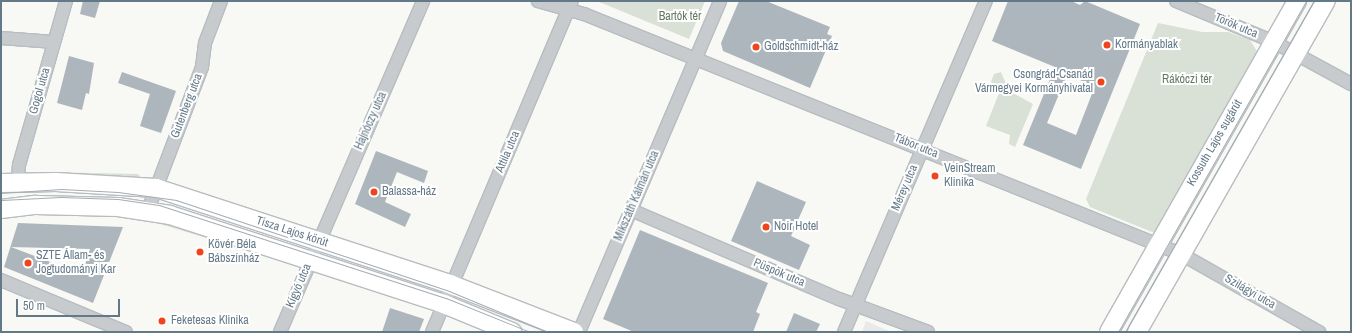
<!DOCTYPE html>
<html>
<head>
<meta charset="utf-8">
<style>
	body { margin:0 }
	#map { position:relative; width:1352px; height:333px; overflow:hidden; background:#f8f8f4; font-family:"Archivo Narrow",sans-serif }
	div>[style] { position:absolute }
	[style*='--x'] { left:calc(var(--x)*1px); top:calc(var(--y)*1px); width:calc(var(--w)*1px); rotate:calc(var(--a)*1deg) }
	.built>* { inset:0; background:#e8e9e8 }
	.green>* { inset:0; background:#d9e0d5 }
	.building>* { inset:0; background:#adb6bc }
	.roads { filter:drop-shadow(1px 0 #b7bdc1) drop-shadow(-1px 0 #b7bdc1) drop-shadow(0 1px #b7bdc1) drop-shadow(0 -1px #b7bdc1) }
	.street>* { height:12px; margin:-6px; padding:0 6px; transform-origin:6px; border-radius:6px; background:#c7cbce }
	.secondary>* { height:18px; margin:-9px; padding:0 9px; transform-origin:9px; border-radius:9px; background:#fff }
	.tram>* { height:1px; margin:-0.5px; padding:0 0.5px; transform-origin:0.5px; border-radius:0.5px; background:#a5acb2 }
	.dots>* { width:11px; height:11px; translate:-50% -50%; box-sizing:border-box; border:2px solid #fff; border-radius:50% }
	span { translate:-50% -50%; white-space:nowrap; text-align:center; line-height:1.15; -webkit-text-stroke:4px #fff; paint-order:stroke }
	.park-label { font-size:12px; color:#667960 }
	.street-label { font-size:12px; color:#647988 }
	.poi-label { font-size:12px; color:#647988 }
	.left { translate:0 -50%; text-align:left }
	.right { translate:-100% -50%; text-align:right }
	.frame { position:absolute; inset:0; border:2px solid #647988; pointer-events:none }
	.scale { position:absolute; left:16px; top:299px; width:104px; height:18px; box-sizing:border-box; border:2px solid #647988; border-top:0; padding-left:5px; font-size:12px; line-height:14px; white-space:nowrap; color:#647988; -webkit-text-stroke:3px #fff; paint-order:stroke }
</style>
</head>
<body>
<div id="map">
	<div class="built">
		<div style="clip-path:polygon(866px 321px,891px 332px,862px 332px)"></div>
	</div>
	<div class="green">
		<div style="clip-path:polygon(597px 1px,705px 1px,689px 39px)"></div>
		<div style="clip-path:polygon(1158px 23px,1202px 32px,1228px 32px,1250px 40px,1258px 53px,1157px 234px,1090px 207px,1086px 199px)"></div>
		<div style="clip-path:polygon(1001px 72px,1009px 91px,1033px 104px,1015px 147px,1009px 144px,1010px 135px,986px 126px,1001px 88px,991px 82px,994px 74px)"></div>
		<div style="clip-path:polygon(44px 172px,138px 174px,143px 179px,36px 177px)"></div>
		<div style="clip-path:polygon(159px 221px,293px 264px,160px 224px)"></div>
	</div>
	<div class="building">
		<div style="clip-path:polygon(83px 1px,100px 1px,95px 18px,80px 14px)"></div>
		<div style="clip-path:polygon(739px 1px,766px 1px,830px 27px,827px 34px,832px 36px,810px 88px,723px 51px,721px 43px)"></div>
		<div style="clip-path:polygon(evenodd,1008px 1px,1071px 1px,1080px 5px,1085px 1px,1140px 24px,1081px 169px,1023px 145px,1055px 67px,992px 41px,1008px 1px,1067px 75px,1095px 86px,1076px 135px,1047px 123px,1067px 75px)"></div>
		<div style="clip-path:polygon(69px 56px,94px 63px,89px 94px,86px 93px,82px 110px,57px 103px)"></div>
		<div style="clip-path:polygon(122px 72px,176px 91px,161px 133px,140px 126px,150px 94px,118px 83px)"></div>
		<div style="clip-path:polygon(376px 151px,428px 171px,424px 183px,397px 172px,385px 202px,411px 214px,405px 227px,355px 204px)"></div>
		<div style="clip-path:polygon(757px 181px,806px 202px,791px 236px,810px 245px,799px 270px,731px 241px)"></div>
		<div style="clip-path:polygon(evenodd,18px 223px,123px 227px,93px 303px,4px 267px,18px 223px,11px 247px,90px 249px,82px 274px,11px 247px)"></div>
		<div style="clip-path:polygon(640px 230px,768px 283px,756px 312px,760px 314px,753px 332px,634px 332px,603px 319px)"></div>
		<div style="clip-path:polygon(390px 308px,424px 319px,419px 332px,382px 332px)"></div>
		<div style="clip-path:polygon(794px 313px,820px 324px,816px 332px,786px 332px)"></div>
	</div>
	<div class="roads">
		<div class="street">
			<div style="--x:538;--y:1;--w:48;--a:15.8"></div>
			<div style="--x:584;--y:14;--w:643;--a:21.9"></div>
			<div style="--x:1181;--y:254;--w:159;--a:29.5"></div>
			<div style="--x:1176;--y:1;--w:106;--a:22.7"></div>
			<div style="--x:1274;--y:42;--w:88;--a:28.6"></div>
			<div style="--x:1;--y:38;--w:53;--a:4.3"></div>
			<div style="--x:18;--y:182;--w:17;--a:-87"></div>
			<div style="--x:19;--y:165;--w:171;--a:-74"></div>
			<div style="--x:148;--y:210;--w:153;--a:-69.3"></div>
			<div style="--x:202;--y:67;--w:24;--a:-83"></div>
			<div style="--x:205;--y:43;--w:45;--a:-69.1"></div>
			<div style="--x:631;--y:210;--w:226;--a:23.2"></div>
			<div style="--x:839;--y:299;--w:95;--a:20.3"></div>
			<div style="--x:1;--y:280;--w:135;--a:22.6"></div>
			<div style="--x:280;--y:332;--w:361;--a:-66.6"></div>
			<div style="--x:432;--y:332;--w:359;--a:-67.1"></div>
			<div style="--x:579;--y:332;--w:360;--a:-66.9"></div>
			<div style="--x:844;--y:332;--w:360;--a:-66.8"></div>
		</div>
		<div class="secondary">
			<div style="--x:1;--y:183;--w:55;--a:-1"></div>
			<div style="--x:56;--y:182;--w:100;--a:3.4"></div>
			<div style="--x:156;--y:188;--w:311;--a:18.1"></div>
			<div style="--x:452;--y:285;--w:131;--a:21.1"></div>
			<div style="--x:1;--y:209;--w:35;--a:-7"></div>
			<div style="--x:36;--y:205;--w:82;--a:1.4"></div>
			<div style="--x:118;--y:207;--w:53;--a:8.7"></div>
			<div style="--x:170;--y:215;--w:288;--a:18"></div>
			<div style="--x:444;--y:304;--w:74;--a:22.4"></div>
			<div style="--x:1109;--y:332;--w:381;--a:-60.4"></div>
			<div style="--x:1137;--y:332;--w:381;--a:-60.3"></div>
		</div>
	</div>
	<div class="tram">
		<div style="--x:1;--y:193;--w:60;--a:-3.8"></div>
		<div style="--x:61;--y:189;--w:57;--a:3"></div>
		<div style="--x:118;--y:192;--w:59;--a:7.9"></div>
		<div style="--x:176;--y:200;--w:288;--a:18.4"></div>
		<div style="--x:449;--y:291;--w:107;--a:22.5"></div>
		<div style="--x:1;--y:200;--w:60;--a:-2.9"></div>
		<div style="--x:61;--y:197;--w:57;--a:2"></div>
		<div style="--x:118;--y:199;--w:41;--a:8.3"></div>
		<div style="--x:159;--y:205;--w:302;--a:18"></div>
		<div style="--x:446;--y:298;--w:91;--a:22"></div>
		<div style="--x:1118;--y:332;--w:381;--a:-60.4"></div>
		<div style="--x:1125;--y:332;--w:381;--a:-60.3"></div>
	</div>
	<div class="dots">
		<div style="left:1107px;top:45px;background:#f0451c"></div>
		<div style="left:756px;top:47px;background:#f0451c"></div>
		<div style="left:1101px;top:82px;background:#f0451c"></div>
		<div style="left:935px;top:176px;background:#f0451c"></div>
		<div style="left:374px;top:192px;background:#f0451c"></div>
		<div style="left:766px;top:227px;background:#f0451c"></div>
		<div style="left:200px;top:252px;background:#f0451c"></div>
		<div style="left:28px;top:263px;background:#f0451c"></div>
		<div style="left:162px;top:321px;background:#f0451c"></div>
	</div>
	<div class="park-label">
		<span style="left:680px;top:17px">Bartók tér</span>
		<span style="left:1187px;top:80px">Rákóczi tér</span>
	</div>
	<div class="street-label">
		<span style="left:1236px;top:26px;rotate:23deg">Török utca</span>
		<span style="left:40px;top:91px;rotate:-74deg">Gogol utca</span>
		<span style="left:187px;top:106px;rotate:-69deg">Gutenberg utca</span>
		<span style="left:371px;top:121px;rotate:-66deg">Hajnóczy utca</span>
		<span style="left:1215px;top:143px;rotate:-60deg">Kossuth Lajos sugárút</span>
		<span style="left:916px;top:146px;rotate:22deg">Tábor utca</span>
		<span style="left:508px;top:152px;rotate:-67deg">Attila utca</span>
		<span style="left:905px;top:188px;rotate:-67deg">Mérey utca</span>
		<span style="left:637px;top:196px;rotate:-67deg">Mikszáth Kálmán utca</span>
		<span style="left:292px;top:232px;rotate:18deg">Tisza Lajos körút</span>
		<span style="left:779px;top:273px;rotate:23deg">Püspök utca</span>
		<span style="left:299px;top:286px;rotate:-67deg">Kígyó utca</span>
		<span style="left:1250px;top:292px;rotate:30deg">Szilágyi utca</span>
	</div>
	<div class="poi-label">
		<span class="left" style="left:1115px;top:45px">Kormányablak</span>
		<span class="left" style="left:764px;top:47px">Goldschmidt-ház</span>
		<span class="right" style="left:1093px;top:82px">Csongrád-Csanád<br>Vármegyei Kormányhivatal</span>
		<span class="left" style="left:944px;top:176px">VeinStream<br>Klinika</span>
		<span class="left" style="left:382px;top:192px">Balassa-ház</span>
		<span class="left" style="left:774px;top:227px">Noir Hotel</span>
		<span class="left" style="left:208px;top:252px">Kövér Béla<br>Bábszínház</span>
		<span class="left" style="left:36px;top:263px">SZTE Állam- és<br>Jogtudományi Kar</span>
		<span class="left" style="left:171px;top:321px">Feketesas Klinika</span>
	</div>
	<div class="frame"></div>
	<div class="scale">50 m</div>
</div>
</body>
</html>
